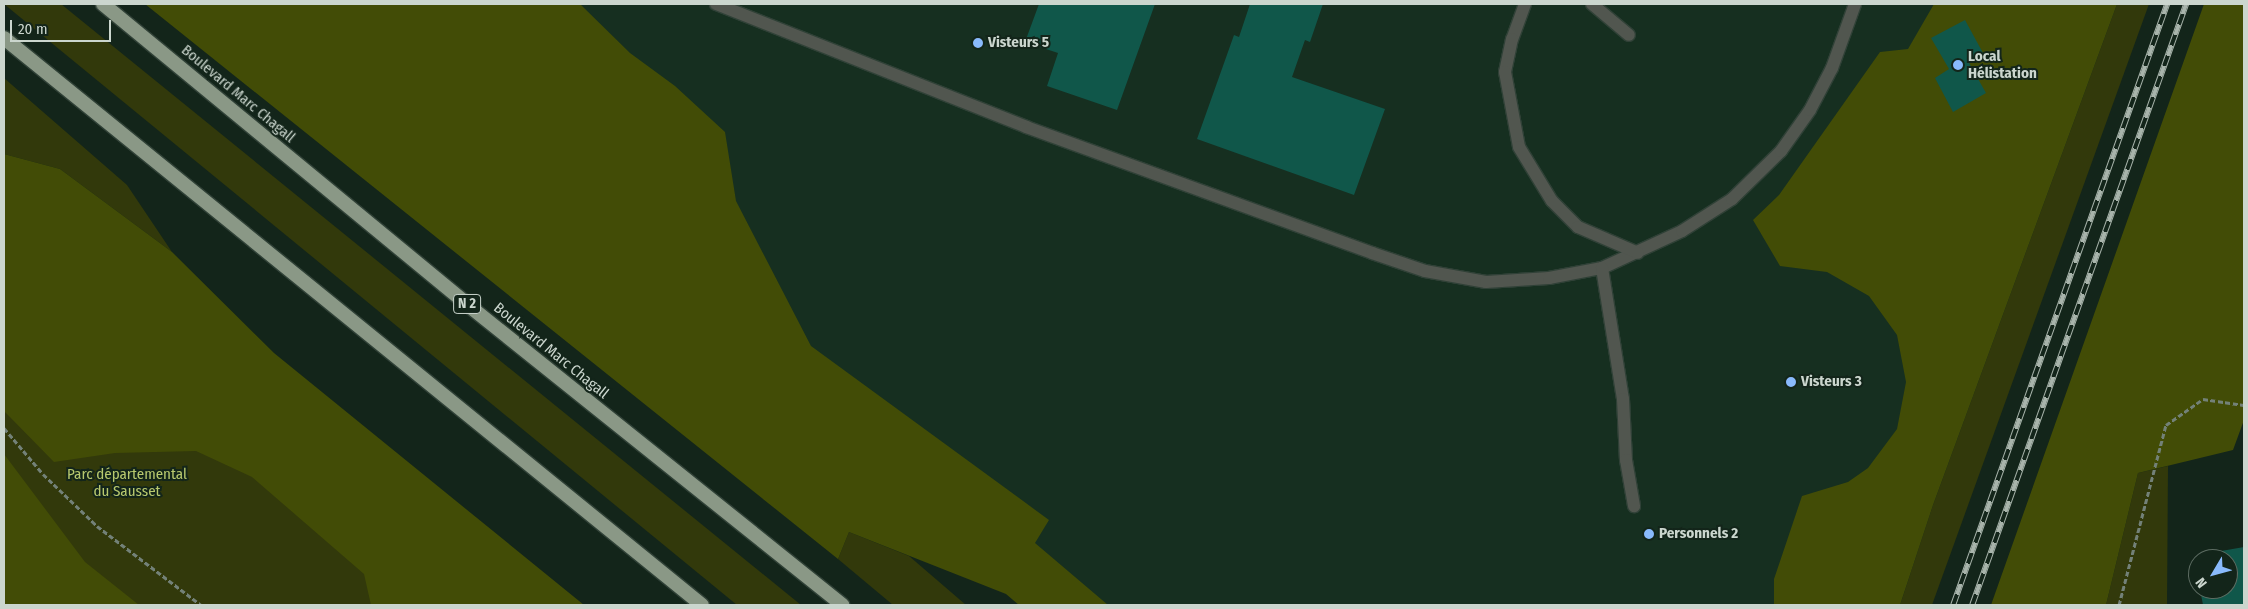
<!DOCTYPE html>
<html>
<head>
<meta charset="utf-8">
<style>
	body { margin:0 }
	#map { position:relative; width:2248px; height:609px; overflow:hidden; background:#13251a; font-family:"Fira Sans Condensed",sans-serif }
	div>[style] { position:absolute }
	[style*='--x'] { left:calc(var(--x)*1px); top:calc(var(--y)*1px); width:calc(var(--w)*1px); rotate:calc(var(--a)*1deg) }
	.built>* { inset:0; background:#162f20 }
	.green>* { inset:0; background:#32390b }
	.forest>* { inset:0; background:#424c06 }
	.building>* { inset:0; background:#10574a }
	.path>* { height:3px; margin-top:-1.5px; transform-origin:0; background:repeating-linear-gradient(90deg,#738178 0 5px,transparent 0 7.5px) }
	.roads { filter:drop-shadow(1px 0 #304137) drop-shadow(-1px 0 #304137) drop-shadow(0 1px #304137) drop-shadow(0 -1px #304137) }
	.service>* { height:12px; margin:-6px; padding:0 6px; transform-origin:6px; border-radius:6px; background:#51564f }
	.trunk>* { height:14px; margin:-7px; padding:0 7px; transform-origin:7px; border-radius:7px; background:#8a9886 }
	.rail>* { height:5.5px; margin-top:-2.75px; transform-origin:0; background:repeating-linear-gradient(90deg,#13251a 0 11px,#a8b4ab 0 22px); box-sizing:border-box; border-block:1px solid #a8b4ab }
	.dots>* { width:14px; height:14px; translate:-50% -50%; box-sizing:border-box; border:2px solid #13251a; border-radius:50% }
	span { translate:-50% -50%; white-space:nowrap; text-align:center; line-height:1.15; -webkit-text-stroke:4px #13251a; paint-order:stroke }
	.shield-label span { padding:1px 4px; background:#13251a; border:1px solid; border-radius:4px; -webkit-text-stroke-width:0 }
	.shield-label { font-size:14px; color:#cbd6ce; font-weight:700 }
	.poi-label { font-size:15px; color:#cbd6ce; font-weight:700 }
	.left { translate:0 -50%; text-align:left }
	.street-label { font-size:15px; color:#cbd6ce }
	.park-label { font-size:15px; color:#b8c96e }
	.frame { position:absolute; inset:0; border:5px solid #cbd6ce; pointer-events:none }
	.north { position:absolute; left:2188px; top:549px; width:50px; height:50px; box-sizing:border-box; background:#13251a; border:1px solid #5d6c62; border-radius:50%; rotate:233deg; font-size:14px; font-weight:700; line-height:20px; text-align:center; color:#cbd6ce }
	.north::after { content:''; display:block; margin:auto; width:18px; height:22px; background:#89bafc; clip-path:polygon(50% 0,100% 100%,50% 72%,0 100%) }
	.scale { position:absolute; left:10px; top:20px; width:101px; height:22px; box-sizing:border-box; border:2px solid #cbd6ce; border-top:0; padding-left:6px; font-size:15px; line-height:18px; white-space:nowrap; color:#cbd6ce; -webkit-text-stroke:4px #13251a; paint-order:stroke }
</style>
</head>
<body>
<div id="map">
	<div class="built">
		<div style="clip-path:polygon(295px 4px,2117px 4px,1933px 505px,1900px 605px,1027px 605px)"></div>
	</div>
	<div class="green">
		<div style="clip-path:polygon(4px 4px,61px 4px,801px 605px,737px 605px)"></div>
		<div style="clip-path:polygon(2117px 4px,2149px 4px,1932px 605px,1900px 605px,1933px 505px)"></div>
		<div style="clip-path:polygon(4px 78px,127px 185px,172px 252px,60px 169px,4px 154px)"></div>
		<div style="clip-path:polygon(4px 272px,478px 605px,4px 605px)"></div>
		<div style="clip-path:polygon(2168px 466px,2167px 605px,2106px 605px,2138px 473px)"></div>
		<div style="clip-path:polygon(849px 532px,909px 556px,966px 605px,893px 605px,838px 559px)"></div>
	</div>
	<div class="forest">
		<div style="clip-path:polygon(145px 4px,580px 4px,630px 53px,675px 86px,725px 132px,736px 201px,811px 346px,1049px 520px,1035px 543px,1108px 605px,1019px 605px,1006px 594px,849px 532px,838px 559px)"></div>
		<div style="clip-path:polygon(1934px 4px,2117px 4px,1933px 505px,1900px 605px,1774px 605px,1774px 579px,1802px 496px,1848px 482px,1868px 468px,1897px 429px,1906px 382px,1897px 335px,1869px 296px,1827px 272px,1780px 266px,1753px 220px,1779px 195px,1880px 52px,1908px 49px)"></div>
		<div style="clip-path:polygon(2204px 4px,2244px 4px,2244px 420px,2233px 450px,2138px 473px,2106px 605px,1991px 605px)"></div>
		<div style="clip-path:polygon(4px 154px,60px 169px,172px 252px,274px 353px,584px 605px,371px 605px,364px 574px,252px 477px,196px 451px,115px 453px,54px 462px,4px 411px)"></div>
		<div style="clip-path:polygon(4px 454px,85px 562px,139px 605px,4px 605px)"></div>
	</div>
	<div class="building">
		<div style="clip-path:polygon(1039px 4px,1155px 4px,1117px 110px,1047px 86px,1058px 53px,1025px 42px)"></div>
		<div style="clip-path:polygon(1250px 4px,1323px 4px,1310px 42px,1305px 40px,1292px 77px,1385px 109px,1354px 195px,1197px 139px,1234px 35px,1239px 37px)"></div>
		<div style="clip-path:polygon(1965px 20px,1983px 53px,1968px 61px,1986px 93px,1953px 112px,1935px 78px,1949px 69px,1931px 38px)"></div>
		<div style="clip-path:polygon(2244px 547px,2244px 605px,2203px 605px,2200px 589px,2228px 589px,2228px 559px,2205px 559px,2204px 554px)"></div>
	</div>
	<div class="path">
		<div style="--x:4;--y:428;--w:60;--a:49.7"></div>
		<div style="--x:43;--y:474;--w:75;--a:43.9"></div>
		<div style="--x:97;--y:526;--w:131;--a:37.2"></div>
		<div style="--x:2119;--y:605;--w:186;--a:-75.4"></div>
		<div style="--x:2166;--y:425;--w:45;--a:-35.1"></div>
		<div style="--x:2203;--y:399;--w:41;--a:8.3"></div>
	</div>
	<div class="roads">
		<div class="service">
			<div style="--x:716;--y:4;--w:334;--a:21.6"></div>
			<div style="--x:1026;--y:127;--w:368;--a:20"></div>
			<div style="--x:1372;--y:253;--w:56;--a:18.8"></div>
			<div style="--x:1425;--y:271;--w:62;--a:10.2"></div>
			<div style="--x:1486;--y:282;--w:63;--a:-3.6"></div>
			<div style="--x:1549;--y:278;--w:54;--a:-10.7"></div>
			<div style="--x:1602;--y:268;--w:88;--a:-24.8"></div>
			<div style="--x:1682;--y:231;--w:59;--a:-32.6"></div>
			<div style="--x:1732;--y:199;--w:69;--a:-44.4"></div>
			<div style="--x:1781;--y:151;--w:50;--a:-54.7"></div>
			<div style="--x:1810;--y:110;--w:47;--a:-62.4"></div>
			<div style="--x:1832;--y:68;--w:68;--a:-70.2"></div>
			<div style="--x:1525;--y:4;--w:37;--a:110"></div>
			<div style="--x:1512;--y:39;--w:34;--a:102"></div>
			<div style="--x:1505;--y:72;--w:76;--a:79.4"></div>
			<div style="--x:1519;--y:147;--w:63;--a:58.6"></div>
			<div style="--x:1552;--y:201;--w:37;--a:45"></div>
			<div style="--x:1578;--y:227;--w:65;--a:23.4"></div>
			<div style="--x:1592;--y:4;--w:48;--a:40"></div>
			<div style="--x:1602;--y:268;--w:133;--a:80.9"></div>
			<div style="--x:1623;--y:399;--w:61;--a:87.2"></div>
			<div style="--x:1626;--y:460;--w:47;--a:80.1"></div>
		</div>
		<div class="trunk">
			<div style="--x:103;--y:4;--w:467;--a:39.5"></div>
			<div style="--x:463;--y:301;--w:486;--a:38.7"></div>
			<div style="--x:4;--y:38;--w:899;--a:39.09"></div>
		</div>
	</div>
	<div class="rail">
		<div style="--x:1953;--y:605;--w:638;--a:-70.4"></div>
		<div style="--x:1972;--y:605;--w:638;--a:-70.4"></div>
	</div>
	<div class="dots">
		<div style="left:978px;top:43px;background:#89bafc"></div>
		<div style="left:1958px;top:65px;background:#89bafc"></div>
		<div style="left:1791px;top:382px;background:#89bafc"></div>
		<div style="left:1649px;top:534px;background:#89bafc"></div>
	</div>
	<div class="shield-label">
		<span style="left:467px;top:304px">N 2</span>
	</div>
	<div class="poi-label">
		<span class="left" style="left:988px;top:43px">Visteurs 5</span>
		<span class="left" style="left:1968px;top:65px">Local<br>Hélistation</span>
		<span class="left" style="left:1801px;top:382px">Visteurs 3</span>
		<span class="left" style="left:1659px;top:534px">Personnels 2</span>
	</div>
	<div class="street-label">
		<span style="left:238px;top:94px;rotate:40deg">Boulevard Marc Chagall</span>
		<span style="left:551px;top:351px;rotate:39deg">Boulevard Marc Chagall</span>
	</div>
	<div class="park-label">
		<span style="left:127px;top:483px">Parc départemental<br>du Sausset</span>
	</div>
	<div class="frame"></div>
	<div class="north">N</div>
	<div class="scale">20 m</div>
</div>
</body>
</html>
